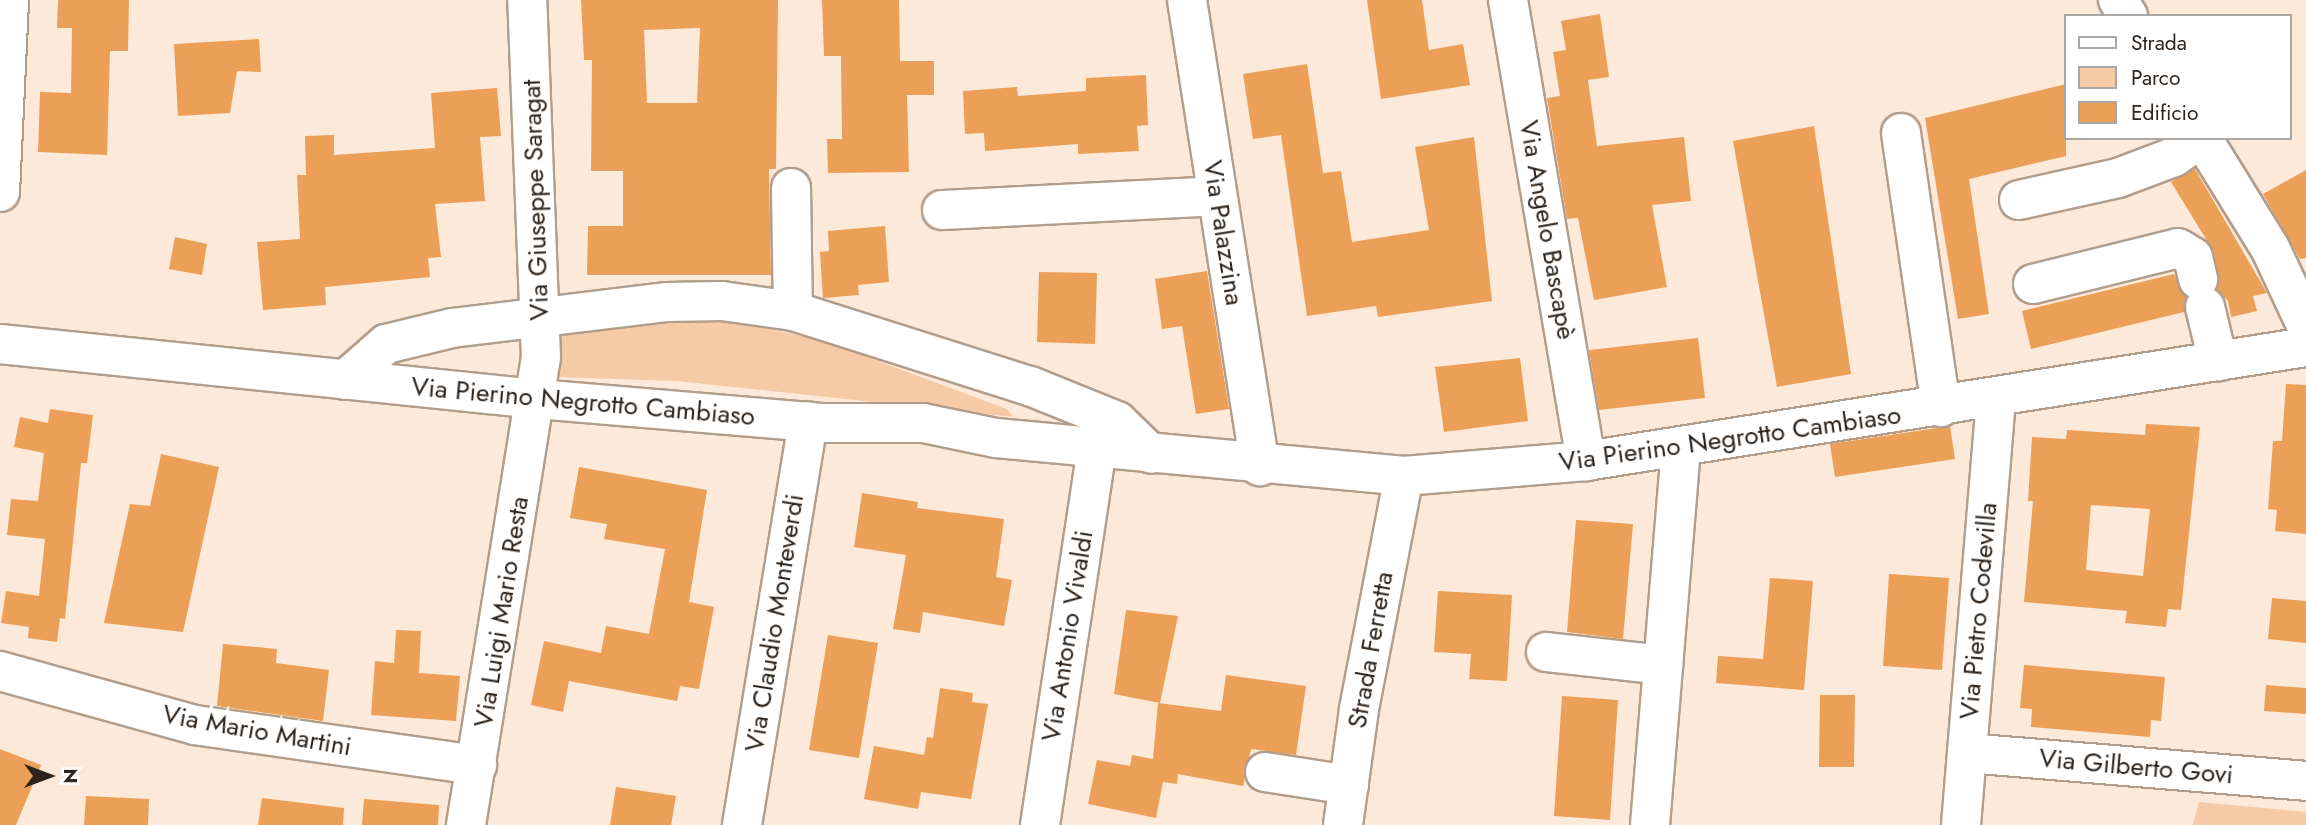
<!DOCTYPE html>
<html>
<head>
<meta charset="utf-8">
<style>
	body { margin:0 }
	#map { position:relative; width:2306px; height:825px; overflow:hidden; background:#fce9da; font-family:Jost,sans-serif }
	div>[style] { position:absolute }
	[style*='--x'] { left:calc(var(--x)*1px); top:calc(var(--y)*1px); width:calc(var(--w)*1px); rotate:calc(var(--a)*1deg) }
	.green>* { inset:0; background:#f6caa4 }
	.building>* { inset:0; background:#eb9f57 }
	.roads { filter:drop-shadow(2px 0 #b29d8b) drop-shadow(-2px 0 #b29d8b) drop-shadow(0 2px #b29d8b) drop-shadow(0 -2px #b29d8b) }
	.minor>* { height:38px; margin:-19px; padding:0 19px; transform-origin:19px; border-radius:19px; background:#fff }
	span { translate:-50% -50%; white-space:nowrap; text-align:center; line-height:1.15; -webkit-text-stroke:6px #fff; paint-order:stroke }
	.street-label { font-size:26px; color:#2d241d }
	.legend { position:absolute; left:2064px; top:14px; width:228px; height:126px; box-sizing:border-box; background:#fff; border:2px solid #aba7a5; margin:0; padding:9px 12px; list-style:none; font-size:21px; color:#2d241d }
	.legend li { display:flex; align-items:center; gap:14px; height:35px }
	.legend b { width:35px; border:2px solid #aba7a5 }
	.north { position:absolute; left:14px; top:741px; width:70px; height:70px; -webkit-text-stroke:5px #fff; paint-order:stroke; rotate:90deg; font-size:19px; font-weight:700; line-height:28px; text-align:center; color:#2d241d }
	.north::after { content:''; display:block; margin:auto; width:24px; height:32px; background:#2d241d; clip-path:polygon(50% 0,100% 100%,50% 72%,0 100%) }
</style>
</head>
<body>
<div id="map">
	<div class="green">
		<div style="clip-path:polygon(712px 317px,821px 340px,1007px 409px,1013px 417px,677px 381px,557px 377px,553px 338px,567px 331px)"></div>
		<div style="clip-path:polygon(2199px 802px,2306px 812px,2306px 825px,2193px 825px)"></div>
	</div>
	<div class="building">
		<div style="clip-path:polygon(58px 0,129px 0,128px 51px,110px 51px,107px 155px,38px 152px,40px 92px,71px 93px,72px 28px,57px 28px)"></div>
		<div style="clip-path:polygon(evenodd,581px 0,778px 0,776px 169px,769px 169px,771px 275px,587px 275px,588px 226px,623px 226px,623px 171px,591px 171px,592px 60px,584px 60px,581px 0,700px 28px,697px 103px,647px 103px,644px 30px,700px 28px)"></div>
		<div style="clip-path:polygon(822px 0,899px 0,900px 61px,934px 61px,934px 95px,907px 95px,909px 172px,828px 173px,827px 139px,842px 139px,841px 56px,824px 56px)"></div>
		<div style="clip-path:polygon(1367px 0,1422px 0,1429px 50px,1463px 44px,1470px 85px,1381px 99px)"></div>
		<div style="clip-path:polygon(1600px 14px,1609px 77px,1588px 80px,1597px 146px,1684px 137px,1691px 201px,1652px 205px,1667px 287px,1594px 300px,1578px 218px,1567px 219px,1547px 98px,1560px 96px,1553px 52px,1566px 50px,1561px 21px)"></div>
		<div style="clip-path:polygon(259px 39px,261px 72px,237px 71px,230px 113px,178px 116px,174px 44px)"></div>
		<div style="clip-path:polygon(1307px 64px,1323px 173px,1341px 171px,1352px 242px,1429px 230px,1415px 147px,1474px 137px,1492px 301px,1378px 317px,1376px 306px,1307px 316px,1281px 135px,1253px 139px,1243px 74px)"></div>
		<div style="clip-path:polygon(1146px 75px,1148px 125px,1137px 126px,1139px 151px,1078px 154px,1078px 144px,985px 151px,984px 133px,965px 134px,963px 91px,1017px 87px,1018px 96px,1086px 91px,1086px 78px)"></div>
		<div style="clip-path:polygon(2066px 84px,2066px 156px,1969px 179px,1989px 314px,1958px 319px,1925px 118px)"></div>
		<div style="clip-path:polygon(497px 88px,501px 136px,480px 137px,485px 201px,435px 204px,441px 257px,428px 258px,430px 277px,325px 287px,326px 305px,263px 310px,257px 242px,300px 239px,297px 175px,306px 175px,305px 136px,334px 135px,334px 155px,435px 148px,431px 93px)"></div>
		<div style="clip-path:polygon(1814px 126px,1851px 374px,1777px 387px,1733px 141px)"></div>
		<div style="clip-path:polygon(2195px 169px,2267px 293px,2253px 296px,2257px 311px,2231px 317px,2228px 301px,2217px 289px,2214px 252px,2171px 182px)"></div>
		<div style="clip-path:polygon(2306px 170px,2306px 258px,2300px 259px,2263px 194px)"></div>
		<div style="clip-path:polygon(885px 226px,889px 282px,858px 285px,859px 295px,823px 298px,820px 252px,829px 251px,828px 231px)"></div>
		<div style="clip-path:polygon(175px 237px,207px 244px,202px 275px,169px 269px)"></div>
		<div style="clip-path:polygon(1207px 271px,1229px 409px,1196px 414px,1182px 326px,1162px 329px,1155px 279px)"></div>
		<div style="clip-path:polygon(1039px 272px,1097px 273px,1095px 344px,1037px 342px)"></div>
		<div style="clip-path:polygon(2174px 274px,2186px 297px,2184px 312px,2031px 349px,2022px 311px)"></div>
		<div style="clip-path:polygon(1698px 338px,1705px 398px,1599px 410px,1589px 350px)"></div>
		<div style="clip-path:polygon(1520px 358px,1528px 421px,1444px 432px,1435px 367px)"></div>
		<div style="clip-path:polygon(2286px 384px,2306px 385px,2306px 534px,2275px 531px,2277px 510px,2268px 509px,2273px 441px,2282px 441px)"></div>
		<div style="clip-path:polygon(50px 409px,93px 415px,87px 463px,81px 463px,65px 619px,60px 618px,57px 642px,28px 638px,29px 627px,1px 623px,6px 591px,39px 596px,45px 539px,7px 535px,11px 499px,38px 501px,44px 453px,14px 447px,20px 417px,48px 423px)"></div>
		<div style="clip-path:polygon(evenodd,2146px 424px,2200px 427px,2181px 610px,2168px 609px,2166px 627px,2125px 623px,2127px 611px,2024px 602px,2033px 501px,2028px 501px,2032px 437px,2066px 439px,2067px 430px,2145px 435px,2146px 424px,2091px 505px,2150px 509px,2143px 576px,2086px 570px,2091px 505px)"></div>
		<div style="clip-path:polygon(1950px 426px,1955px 459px,1835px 477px,1830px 444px)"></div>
		<div style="clip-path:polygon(161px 454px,219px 467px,183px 632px,104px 623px,130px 504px,150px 506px)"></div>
		<div style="clip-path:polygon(579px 467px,707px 490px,689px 602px,714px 607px,699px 689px,680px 686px,677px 701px,569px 681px,563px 712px,531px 705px,544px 641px,601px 653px,606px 626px,649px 634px,665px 549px,604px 539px,607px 524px,570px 518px)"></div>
		<div style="clip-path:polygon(862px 493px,918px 502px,917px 508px,1004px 519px,996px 577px,1012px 580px,1004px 626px,923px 612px,920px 633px,893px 629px,906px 555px,854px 547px)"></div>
		<div style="clip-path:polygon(1576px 520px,1633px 524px,1623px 639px,1567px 632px)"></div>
		<div style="clip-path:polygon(1889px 574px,1949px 578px,1942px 670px,1883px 666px)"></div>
		<div style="clip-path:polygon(1770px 578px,1813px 581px,1804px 690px,1716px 683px,1718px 656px,1763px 659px)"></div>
		<div style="clip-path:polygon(1438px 591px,1512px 595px,1507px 681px,1469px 679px,1471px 654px,1434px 652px)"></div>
		<div style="clip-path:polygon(2272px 598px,2306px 601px,2306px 643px,2268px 639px)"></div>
		<div style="clip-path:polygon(1126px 610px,1178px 616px,1160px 703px,1114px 694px)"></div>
		<div style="clip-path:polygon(396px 630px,421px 631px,419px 673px,460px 676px,456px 721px,371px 715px,375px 661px,394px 663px)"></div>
		<div style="clip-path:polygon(828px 635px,878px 643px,859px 758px,809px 750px)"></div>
		<div style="clip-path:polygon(223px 644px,277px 649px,276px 663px,329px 670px,323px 721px,217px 706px)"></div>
		<div style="clip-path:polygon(2024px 665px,2165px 677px,2161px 721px,2151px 720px,2150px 737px,2031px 727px,2032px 709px,2020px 708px)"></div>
		<div style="clip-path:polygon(1226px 675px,1306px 686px,1296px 755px,1251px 749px,1243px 786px,1178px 774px,1177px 784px,1163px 782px,1156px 818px,1088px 804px,1097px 760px,1130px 766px,1132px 755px,1153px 759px,1158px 703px,1221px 711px)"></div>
		<div style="clip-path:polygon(2266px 685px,2306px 688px,2306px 714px,2264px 711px)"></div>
		<div style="clip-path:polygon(940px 688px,973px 693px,972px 702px,988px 704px,971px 799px,921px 792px,918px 809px,864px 799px,874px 746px,924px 755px,927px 737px,933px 738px)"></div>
		<div style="clip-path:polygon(1820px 695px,1855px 695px,1854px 767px,1819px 767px)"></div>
		<div style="clip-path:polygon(1562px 696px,1618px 700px,1610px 820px,1554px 816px)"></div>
		<div style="clip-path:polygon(0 749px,41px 765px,16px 825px,0 825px)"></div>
		<div style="clip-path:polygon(616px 787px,676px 796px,671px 825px,610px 825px)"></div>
		<div style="clip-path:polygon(86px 796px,149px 799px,148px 825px,84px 825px)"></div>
		<div style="clip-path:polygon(262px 798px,344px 808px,343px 825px,258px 825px)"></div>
		<div style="clip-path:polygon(364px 799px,439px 805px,438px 825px,362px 825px)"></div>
	</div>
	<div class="roads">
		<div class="minor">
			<div style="--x:1187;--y:0;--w:472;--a:81.1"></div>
			<div style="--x:1508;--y:0;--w:468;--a:80.4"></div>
			<div style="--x:2118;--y:0;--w:19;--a:58"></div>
			<div style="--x:1901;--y:133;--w:277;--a:81.7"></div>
			<div style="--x:2202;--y:138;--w:129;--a:58.3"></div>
			<div style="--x:2270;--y:248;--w:85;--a:64.9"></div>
			<div style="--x:791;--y:188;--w:123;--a:89.1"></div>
			<div style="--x:0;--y:192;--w:192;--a:-87.3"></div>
			<div style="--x:2019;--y:200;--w:101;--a:-12.5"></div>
			<div style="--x:2118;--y:178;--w:60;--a:-20.6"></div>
			<div style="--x:2174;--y:157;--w:33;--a:-35"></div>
			<div style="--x:942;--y:210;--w:274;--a:-2.9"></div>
			<div style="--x:2033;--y:284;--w:149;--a:-13.9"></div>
			<div style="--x:2178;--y:248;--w:17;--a:31"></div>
			<div style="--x:2193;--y:257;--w:23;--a:77"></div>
			<div style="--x:2205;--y:307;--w:56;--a:76.5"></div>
			<div style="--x:0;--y:344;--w:540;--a:5.85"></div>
			<div style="--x:537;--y:399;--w:285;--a:4.8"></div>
			<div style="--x:821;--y:423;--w:102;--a:0"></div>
			<div style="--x:923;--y:423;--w:75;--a:11.6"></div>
			<div style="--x:996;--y:438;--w:410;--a:5.3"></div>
			<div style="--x:1404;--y:476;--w:183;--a:-4.7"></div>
			<div style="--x:1586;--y:461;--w:729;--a:-9"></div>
			<div style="--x:345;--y:380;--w:55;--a:-41.3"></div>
			<div style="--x:386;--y:344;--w:68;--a:-13.6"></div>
			<div style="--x:452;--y:328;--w:217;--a:-6.9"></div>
			<div style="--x:667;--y:302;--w:55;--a:-1"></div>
			<div style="--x:722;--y:301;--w:72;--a:8"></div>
			<div style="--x:793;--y:311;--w:249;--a:17.6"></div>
			<div style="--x:1030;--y:386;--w:94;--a:21.9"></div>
			<div style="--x:1117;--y:421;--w:47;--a:44.1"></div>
			<div style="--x:1546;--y:652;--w:118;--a:6.3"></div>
			<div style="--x:0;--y:671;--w:202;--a:15.5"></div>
			<div style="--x:195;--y:725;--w:285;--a:8.1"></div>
			<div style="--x:1967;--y:753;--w:340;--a:4.7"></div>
			<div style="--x:1265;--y:772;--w:85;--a:8.8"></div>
			<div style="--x:466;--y:825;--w:473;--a:-80.9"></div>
			<div style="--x:541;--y:358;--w:358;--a:-92.2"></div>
			<div style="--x:742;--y:825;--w:409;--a:-80.7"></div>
			<div style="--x:1040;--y:825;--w:381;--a:-81.4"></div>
			<div style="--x:1343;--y:825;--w:117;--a:-82.1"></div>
			<div style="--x:1359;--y:709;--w:237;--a:-79.1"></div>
			<div style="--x:1650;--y:825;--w:380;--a:-85.3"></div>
			<div style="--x:1961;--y:825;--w:428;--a:-85.3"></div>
		</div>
	</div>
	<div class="street-label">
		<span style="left:536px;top:200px;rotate:-92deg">Via Giuseppe Saragat</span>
		<span style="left:1547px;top:230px;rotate:80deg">Via Angelo Bascapè</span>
		<span style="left:1223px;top:233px;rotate:81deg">Via Palazzina</span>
		<span style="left:583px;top:402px;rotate:5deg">Via Pierino Negrotto Cambiaso</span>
		<span style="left:1730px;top:439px;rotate:-8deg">Via Pierino Negrotto Cambiaso</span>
		<span style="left:1979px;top:611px;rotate:-85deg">Via Pietro Codevilla</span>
		<span style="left:502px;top:612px;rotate:-81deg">Via Luigi Mario Resta</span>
		<span style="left:775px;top:623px;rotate:-81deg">Via Claudio Monteverdi</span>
		<span style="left:1068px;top:636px;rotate:-81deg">Via Antonio Vivaldi</span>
		<span style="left:1371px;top:650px;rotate:-80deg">Strada Ferretta</span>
		<span style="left:257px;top:731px;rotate:10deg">Via Mario Martini</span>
		<span style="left:2136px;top:767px;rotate:5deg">Via Gilberto Govi</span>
	</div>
	<ul class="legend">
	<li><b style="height:9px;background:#fff"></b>Strada</li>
	<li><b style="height:19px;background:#f6caa4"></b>Parco</li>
	<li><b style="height:19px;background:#eb9f57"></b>Edificio</li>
	</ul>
	<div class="north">N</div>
</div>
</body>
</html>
